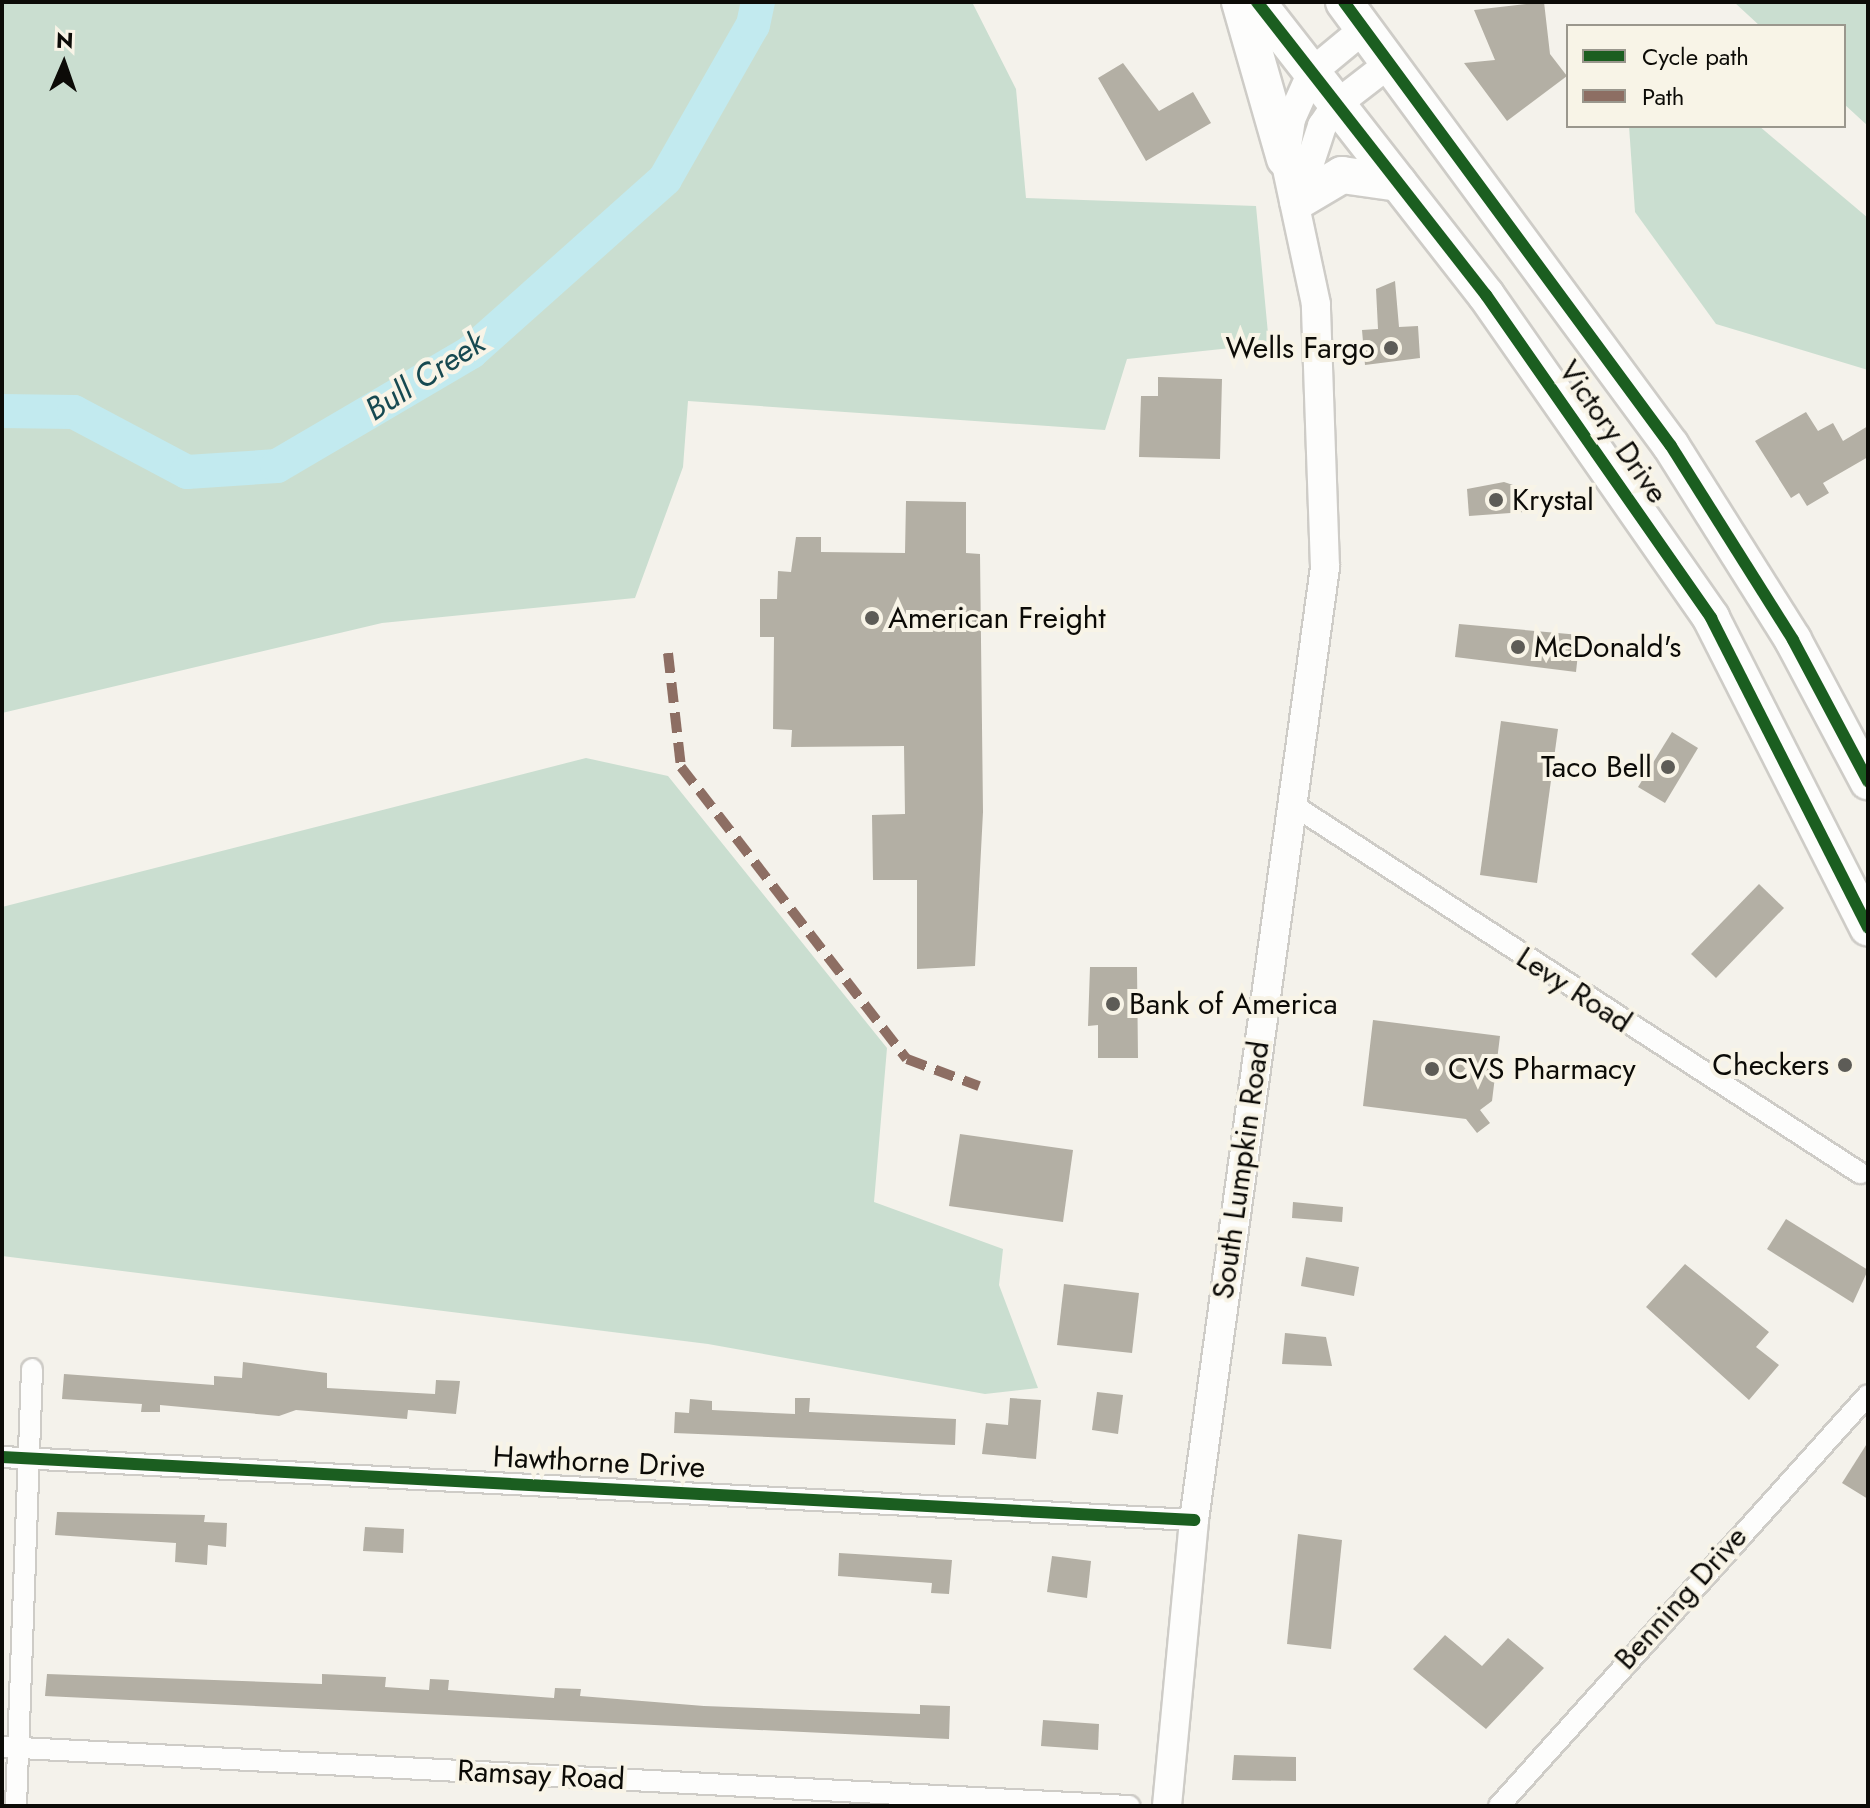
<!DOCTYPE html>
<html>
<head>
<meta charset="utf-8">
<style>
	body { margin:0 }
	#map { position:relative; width:1870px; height:1808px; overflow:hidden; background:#f4f2eb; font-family:Jost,sans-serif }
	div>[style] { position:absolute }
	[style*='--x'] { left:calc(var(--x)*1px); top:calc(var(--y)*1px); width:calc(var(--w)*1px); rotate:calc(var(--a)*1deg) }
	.green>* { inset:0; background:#caded0 }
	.river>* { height:34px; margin:-17px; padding:0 17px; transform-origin:17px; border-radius:17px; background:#c2eaef }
	.building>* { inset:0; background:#b3afa4 }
	.roads { filter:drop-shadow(2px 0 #ceccc7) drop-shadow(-2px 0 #ceccc7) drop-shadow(0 2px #ceccc7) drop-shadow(0 -2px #ceccc7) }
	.street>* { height:20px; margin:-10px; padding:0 10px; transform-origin:10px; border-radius:10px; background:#fdfdfc }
	.secondary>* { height:28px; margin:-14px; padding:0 14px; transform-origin:14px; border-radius:14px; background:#fdfdfc }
	.highway>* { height:36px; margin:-18px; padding:0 18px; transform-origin:18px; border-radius:18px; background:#fdfdfc }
	.quiet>* { height:10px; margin-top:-5px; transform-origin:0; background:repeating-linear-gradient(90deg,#8d6e63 0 20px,transparent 0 30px) }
	.cycleway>* { height:12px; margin:-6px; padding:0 6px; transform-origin:6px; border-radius:6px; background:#1b5e20 }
	.dots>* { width:22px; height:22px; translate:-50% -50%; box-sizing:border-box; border:4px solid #f8f4e7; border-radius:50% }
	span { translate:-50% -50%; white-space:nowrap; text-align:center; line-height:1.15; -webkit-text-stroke:8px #f8f4e7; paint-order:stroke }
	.poi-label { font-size:30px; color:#0c0b07 }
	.right { translate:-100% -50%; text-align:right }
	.left { translate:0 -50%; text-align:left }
	.street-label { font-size:30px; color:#0c0b07 }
	.water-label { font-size:32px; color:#164951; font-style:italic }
	.frame { position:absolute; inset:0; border:4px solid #0c0b07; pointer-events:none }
	.legend { position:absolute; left:1566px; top:24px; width:280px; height:104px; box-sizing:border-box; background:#f8f4e7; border:2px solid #9a978d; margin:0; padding:10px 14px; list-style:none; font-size:24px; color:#0c0b07 }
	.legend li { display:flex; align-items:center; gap:16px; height:40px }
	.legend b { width:40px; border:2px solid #9a978d }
	.north { position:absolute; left:24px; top:24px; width:80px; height:80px; -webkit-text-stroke:6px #f8f4e7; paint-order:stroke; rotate:2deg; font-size:22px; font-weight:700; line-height:32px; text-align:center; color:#0c0b07 }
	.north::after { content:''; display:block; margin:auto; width:28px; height:36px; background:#0c0b07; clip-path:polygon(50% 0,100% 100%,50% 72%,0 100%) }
</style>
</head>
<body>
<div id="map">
	<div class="green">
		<div style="clip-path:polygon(2px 2px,972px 2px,1016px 89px,1026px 198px,1256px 206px,1269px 344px,1127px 359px,1105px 430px,688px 401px,683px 467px,635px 598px,382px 623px,2px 713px)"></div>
		<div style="clip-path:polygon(1734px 2px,1868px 2px,1868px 126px,1844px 104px,1844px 26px,1760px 26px)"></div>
		<div style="clip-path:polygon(1629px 126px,1759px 126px,1868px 218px,1868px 370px,1716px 324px,1635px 212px)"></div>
		<div style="clip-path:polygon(586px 758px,668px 776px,887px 1048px,874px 1202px,1003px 1249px,999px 1285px,1038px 1388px,985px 1394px,708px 1344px,2px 1256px,2px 907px)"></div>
	</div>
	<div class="river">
		<div style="--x:2;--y:411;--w:72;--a:0.8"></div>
		<div style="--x:74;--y:412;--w:128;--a:28"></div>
		<div style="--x:187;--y:472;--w:90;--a:-3.8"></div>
		<div style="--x:277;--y:466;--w:225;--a:-30.4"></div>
		<div style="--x:471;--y:352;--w:260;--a:-41.7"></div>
		<div style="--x:665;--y:179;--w:177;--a:-60.3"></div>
		<div style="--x:753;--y:25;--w:24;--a:-78"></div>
	</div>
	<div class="building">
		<div style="clip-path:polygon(1544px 2px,1550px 54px,1567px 76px,1507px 121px,1464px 63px,1495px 60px,1474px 10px)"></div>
		<div style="clip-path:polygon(1123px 63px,1159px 111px,1193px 92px,1211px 123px,1146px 161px,1098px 78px)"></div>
		<div style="clip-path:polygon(1395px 281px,1399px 327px,1418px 326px,1420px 358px,1365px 365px,1362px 330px,1378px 329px,1376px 289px)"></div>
		<div style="clip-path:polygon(1158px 377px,1222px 379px,1220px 459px,1139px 457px,1141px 396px,1158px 396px)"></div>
		<div style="clip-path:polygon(1806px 412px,1818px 431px,1833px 423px,1843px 441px,1868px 426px,1868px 457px,1823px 483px,1829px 493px,1807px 506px,1799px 493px,1791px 498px,1755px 441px)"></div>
		<div style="clip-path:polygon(1504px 482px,1522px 488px,1524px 512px,1469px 516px,1467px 489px)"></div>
		<div style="clip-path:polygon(906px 501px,966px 502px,966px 553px,980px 554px,983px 812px,975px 966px,917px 969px,917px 880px,873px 880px,872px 815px,905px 814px,904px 746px,791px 747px,792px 730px,773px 729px,774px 637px,760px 637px,760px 599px,777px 599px,778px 571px,791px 572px,796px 537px,821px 537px,821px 552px,905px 553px)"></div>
		<div style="clip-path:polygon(1459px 624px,1580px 635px,1576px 672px,1455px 657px)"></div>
		<div style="clip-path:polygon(1501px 721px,1558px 729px,1537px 883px,1480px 875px)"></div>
		<div style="clip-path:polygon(1672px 732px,1698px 748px,1665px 803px,1638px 787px)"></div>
		<div style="clip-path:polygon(1759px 884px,1784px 908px,1716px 978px,1691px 954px)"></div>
		<div style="clip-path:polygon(1090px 967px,1137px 967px,1138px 1058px,1098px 1058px,1098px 1025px,1088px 1026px)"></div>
		<div style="clip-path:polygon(1373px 1020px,1500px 1036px,1492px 1101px,1480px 1110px,1490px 1123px,1477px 1133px,1466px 1119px,1363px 1106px)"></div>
		<div style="clip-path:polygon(960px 1134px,1073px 1150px,1063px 1222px,949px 1206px)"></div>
		<div style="clip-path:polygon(1293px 1202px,1343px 1207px,1342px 1222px,1292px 1218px)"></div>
		<div style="clip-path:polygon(1786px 1219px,1868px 1270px,1853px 1303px,1767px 1249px)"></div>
		<div style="clip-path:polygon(1306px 1257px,1359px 1267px,1354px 1296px,1301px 1286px)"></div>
		<div style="clip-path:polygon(1685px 1264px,1769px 1332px,1756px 1347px,1779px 1365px,1749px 1400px,1646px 1307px)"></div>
		<div style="clip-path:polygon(1064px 1284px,1139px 1293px,1132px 1353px,1057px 1345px)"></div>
		<div style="clip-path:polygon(1285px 1333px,1326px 1337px,1332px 1366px,1282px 1364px)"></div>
		<div style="clip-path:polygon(243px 1362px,327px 1373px,327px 1388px,435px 1394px,436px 1380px,460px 1381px,456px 1414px,408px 1410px,407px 1419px,296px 1410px,279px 1416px,160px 1405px,160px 1412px,141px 1412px,142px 1404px,62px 1399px,64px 1374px,214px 1385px,214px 1376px,242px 1378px)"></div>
		<div style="clip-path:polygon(1097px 1392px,1123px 1395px,1118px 1434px,1092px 1430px)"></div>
		<div style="clip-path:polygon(795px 1398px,810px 1398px,809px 1412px,956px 1419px,955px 1445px,674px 1433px,675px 1412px,689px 1413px,690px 1399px,712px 1401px,712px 1410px,795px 1414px)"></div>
		<div style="clip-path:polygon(1010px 1398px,1041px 1400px,1036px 1459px,982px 1454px,986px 1423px,1008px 1425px)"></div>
		<div style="clip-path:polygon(1868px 1442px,1868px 1499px,1842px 1483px)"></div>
		<div style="clip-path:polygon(57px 1512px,205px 1515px,204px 1522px,227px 1523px,226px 1547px,208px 1545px,207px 1565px,175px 1562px,176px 1543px,55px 1535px)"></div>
		<div style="clip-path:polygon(365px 1527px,404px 1529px,403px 1553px,363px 1551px)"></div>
		<div style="clip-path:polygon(1298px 1534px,1342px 1540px,1331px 1649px,1287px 1644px)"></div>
		<div style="clip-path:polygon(839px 1553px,952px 1560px,949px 1594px,931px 1593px,932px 1583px,838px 1576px)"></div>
		<div style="clip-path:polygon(1052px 1556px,1091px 1561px,1087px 1598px,1047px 1592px)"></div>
		<div style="clip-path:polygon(1445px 1635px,1482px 1666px,1508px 1638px,1544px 1668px,1486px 1729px,1413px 1669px)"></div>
		<div style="clip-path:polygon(47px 1674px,322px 1684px,322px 1674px,386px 1677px,385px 1687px,429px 1690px,430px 1679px,449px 1680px,448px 1690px,554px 1698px,555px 1688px,581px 1689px,580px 1696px,704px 1706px,920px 1714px,920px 1705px,950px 1706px,949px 1739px,45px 1696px)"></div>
		<div style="clip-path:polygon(1043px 1720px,1099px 1724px,1098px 1750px,1041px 1746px)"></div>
		<div style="clip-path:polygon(1234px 1755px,1296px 1757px,1296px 1781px,1232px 1780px)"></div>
	</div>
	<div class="roads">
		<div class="street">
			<div style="--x:1290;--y:803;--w:680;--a:32.99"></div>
			<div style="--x:2;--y:1457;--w:1194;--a:3.03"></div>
			<div style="--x:2;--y:1747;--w:1129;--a:3"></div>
			<div style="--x:16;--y:1806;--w:437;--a:-87.9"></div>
			<div style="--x:1499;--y:1806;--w:552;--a:-48.08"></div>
		</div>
		<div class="secondary">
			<div style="--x:1299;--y:196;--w:74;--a:-71.8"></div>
			<div style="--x:1322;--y:126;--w:27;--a:-56"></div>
			<div style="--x:1337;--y:104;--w:67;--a:-37.7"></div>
			<div style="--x:1167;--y:1806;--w:287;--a:-84.6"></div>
			<div style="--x:1194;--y:1520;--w:962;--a:-82.17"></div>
			<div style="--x:1325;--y:567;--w:263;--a:-92"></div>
			<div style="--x:1316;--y:304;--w:148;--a:-102.1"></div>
			<div style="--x:1285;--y:159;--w:40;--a:-81.5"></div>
			<div style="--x:1291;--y:119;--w:51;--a:-65.9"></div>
			<div style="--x:1312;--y:72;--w:67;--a:-39.6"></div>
		</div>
		<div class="highway">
			<div style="--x:1240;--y:2;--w:163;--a:74"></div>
			<div style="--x:1257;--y:2;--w:372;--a:52"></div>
			<div style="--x:1486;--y:295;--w:394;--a:55.1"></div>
			<div style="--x:1711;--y:618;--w:347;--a:63.1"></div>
			<div style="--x:1344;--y:2;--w:551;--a:53.63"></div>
			<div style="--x:1671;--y:446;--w:229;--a:57.8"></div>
			<div style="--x:1793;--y:640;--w:160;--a:62"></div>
			<div style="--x:1298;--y:201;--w:51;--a:-30.6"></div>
			<div style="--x:1342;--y:175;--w:57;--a:8.1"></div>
		</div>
	</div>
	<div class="quiet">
		<div style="--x:668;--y:653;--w:115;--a:83.5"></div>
		<div style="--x:681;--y:767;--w:369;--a:52.3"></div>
		<div style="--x:907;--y:1059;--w:77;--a:20.6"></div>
	</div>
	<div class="cycleway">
		<div style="--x:1257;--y:2;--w:372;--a:52"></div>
		<div style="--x:1486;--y:295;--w:394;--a:55.1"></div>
		<div style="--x:1711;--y:618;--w:347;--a:63.1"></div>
		<div style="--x:1344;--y:2;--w:551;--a:53.63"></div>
		<div style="--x:1671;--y:446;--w:229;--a:57.8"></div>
		<div style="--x:1793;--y:640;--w:160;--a:62"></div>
		<div style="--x:2;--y:1457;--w:1194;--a:3.03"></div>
	</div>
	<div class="dots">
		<div style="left:1391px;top:348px;background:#5d5c57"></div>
		<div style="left:1496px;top:500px;background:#5d5c57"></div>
		<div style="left:872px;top:618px;background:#5d5c57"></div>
		<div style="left:1518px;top:647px;background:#5d5c57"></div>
		<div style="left:1668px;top:767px;background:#5d5c57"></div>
		<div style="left:1113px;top:1004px;background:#5d5c57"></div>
		<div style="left:1845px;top:1065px;background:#5d5c57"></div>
		<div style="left:1432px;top:1069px;background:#5d5c57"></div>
	</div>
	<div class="poi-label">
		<span class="right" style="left:1375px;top:348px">Wells Fargo</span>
		<span class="left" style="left:1512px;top:500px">Krystal</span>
		<span class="left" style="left:888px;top:618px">American Freight</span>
		<span class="left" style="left:1534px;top:647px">McDonald's</span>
		<span class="right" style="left:1652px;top:767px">Taco Bell</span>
		<span class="left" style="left:1129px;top:1004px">Bank of America</span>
		<span class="right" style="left:1829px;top:1065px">Checkers</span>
		<span class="left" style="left:1448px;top:1069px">CVS Pharmacy</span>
	</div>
	<div class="street-label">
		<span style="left:1613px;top:432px;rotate:55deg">Victory Drive</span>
		<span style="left:1574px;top:990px;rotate:33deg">Levy Road</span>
		<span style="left:1241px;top:1170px;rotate:-82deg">South Lumpkin Road</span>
		<span style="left:599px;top:1462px;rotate:3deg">Hawthorne Drive</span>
		<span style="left:1681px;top:1598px;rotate:-48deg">Benning Drive</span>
		<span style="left:541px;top:1775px;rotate:3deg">Ramsay Road</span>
	</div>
	<div class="water-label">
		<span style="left:425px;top:376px;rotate:-33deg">Bull Creek</span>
	</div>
	<div class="frame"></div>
	<ul class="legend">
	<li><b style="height:10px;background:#1b5e20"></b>Cycle path</li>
	<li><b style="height:10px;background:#8d6e63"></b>Path</li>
	</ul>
	<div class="north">N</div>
</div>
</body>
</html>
